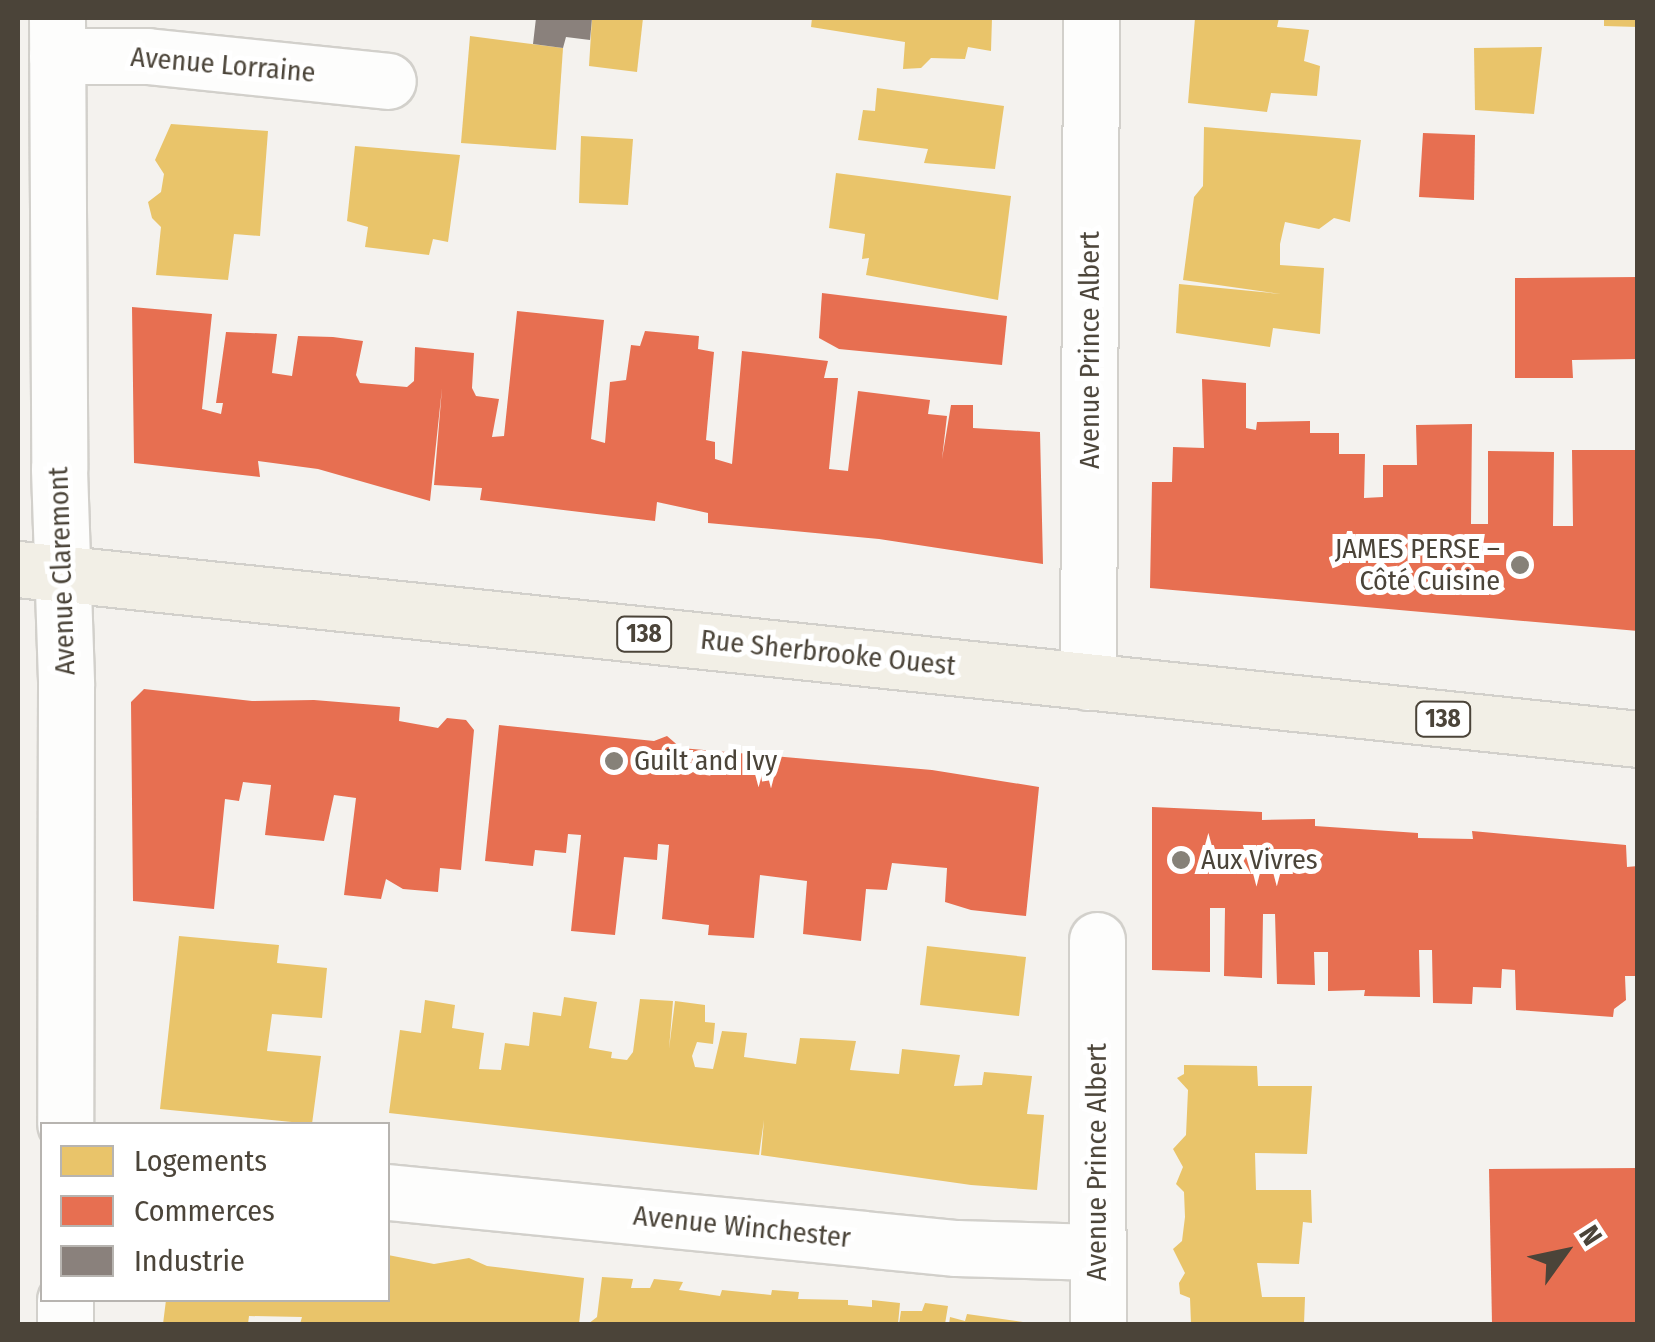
<!DOCTYPE html>
<html>
<head>
<meta charset="utf-8">
<style>
	body { margin:0 }
	#map { position:relative; width:1655px; height:1342px; overflow:hidden; background:#f4f2ee; font-family:"Fira Sans Condensed",sans-serif }
	div>[style] { position:absolute }
	[style*='--x'] { left:calc(var(--x)*1px); top:calc(var(--y)*1px); width:calc(var(--w)*1px); rotate:calc(var(--a)*1deg) }
	.homes>* { inset:0; background:#e9c46a }
	.shops>* { inset:0; background:#e76f51 }
	.industry>* { inset:0; background:#8a817c }
	.roads { filter:drop-shadow(2px 0 #d2d0cb) drop-shadow(-2px 0 #d2d0cb) drop-shadow(0 2px #d2d0cb) drop-shadow(0 -2px #d2d0cb) }
	.street>* { height:55px; margin:-27.5px; padding:0 27.5px; transform-origin:27.5px; border-radius:27.5px; background:#fdfdfc }
	.primary>* { height:55px; margin:-27.5px; padding:0 27.5px; transform-origin:27.5px; border-radius:27.5px; background:#f2efe6 }
	.dots>* { width:28px; height:28px; translate:-50% -50%; box-sizing:border-box; border:5px solid #fff; border-radius:50% }
	span { translate:-50% -50%; white-space:nowrap; text-align:center; line-height:1.15; -webkit-text-stroke:10px #fff; paint-order:stroke }
	.shield-label span { padding:2px 8px; background:#fff; border:2px solid; border-radius:8px; -webkit-text-stroke-width:0 }
	.shield-label { font-size:25px; color:#4b4439; font-weight:700 }
	.street-label { font-size:28px; color:#4b4439 }
	.poi-label { font-size:28px; color:#4b4439 }
	.right { translate:-100% -50%; text-align:right }
	.left { translate:0 -50%; text-align:left }
	.frame { position:absolute; inset:0; border:20px solid #4b4439; pointer-events:none }
	.legend { position:absolute; left:40px; top:1122px; width:350px; height:180px; box-sizing:border-box; background:#fff; border:2px solid #b7b4b0; margin:0; padding:12px 18px; list-style:none; font-size:30px; color:#4b4439 }
	.legend li { display:flex; align-items:center; gap:20px; height:50px }
	.legend b { width:50px; border:2px solid #b7b4b0 }
	.north { position:absolute; left:1515px; top:1202px; width:100px; height:100px; -webkit-text-stroke:8px #fff; paint-order:stroke; rotate:57deg; font-size:28px; font-weight:700; line-height:40px; text-align:center; color:#4b4439 }
	.north::after { content:''; display:block; margin:auto; width:35px; height:45px; background:#4b4439; clip-path:polygon(50% 0,100% 100%,50% 72%,0 100%) }
</style>
</head>
<body>
<div id="map">
	<div class="homes">
		<div style="clip-path:polygon(592px 18px,643px 18px,637px 72px,589px 66px)"></div>
		<div style="clip-path:polygon(812px 18px,992px 18px,991px 51px,968px 47px,965px 59px,931px 58px,921px 68px,903px 69px,905px 42px,811px 27px)"></div>
		<div style="clip-path:polygon(1195px 18px,1279px 18px,1277px 27px,1309px 30px,1304px 61px,1320px 66px,1317px 96px,1271px 93px,1267px 112px,1188px 103px)"></div>
		<div style="clip-path:polygon(1604px 18px,1638px 18px,1638px 27px,1604px 26px)"></div>
		<div style="clip-path:polygon(470px 36px,563px 48px,556px 150px,461px 143px)"></div>
		<div style="clip-path:polygon(1542px 47px,1534px 114px,1475px 110px,1474px 48px)"></div>
		<div style="clip-path:polygon(877px 88px,1004px 106px,995px 169px,924px 163px,928px 149px,858px 140px,863px 110px,875px 111px)"></div>
		<div style="clip-path:polygon(171px 124px,268px 131px,260px 236px,234px 234px,228px 280px,156px 275px,161px 227px,152px 218px,148px 202px,161px 192px,164px 174px,155px 160px)"></div>
		<div style="clip-path:polygon(1204px 127px,1361px 140px,1350px 222px,1334px 218px,1319px 229px,1285px 222px,1280px 244px,1280px 265px,1324px 268px,1320px 334px,1273px 328px,1270px 347px,1176px 333px,1179px 284px,1281px 294px,1183px 280px,1194px 197px,1203px 186px)"></div>
		<div style="clip-path:polygon(581px 136px,633px 139px,628px 205px,579px 203px)"></div>
		<div style="clip-path:polygon(355px 146px,460px 155px,448px 242px,433px 239px,429px 255px,365px 247px,368px 227px,347px 221px)"></div>
		<div style="clip-path:polygon(836px 173px,1011px 196px,998px 300px,866px 275px,869px 258px,862px 259px,865px 234px,829px 228px)"></div>
		<div style="clip-path:polygon(179px 936px,279px 945px,277px 963px,327px 968px,322px 1018px,272px 1014px,267px 1051px,321px 1056px,312px 1124px,160px 1109px)"></div>
		<div style="clip-path:polygon(927px 946px,1026px 957px,1019px 1016px,920px 1005px)"></div>
		<div style="clip-path:polygon(564px 997px,597px 1002px,589px 1048px,612px 1052px,611px 1058px,627px 1060px,633px 1052px,640px 999px,673px 1001px,669px 1049px,675px 1001px,705px 1005px,705px 1022px,715px 1023px,713px 1044px,697px 1042px,692px 1056px,695px 1067px,713px 1069px,722px 1031px,747px 1033px,744px 1057px,796px 1064px,800px 1038px,823px 1039px,856px 1041px,850px 1070px,899px 1074px,902px 1049px,960px 1055px,954px 1086px,982px 1085px,984px 1072px,1032px 1076px,1027px 1114px,1044px 1115px,1037px 1190px,971px 1185px,761px 1155px,764px 1120px,759px 1155px,389px 1113px,400px 1030px,421px 1033px,425px 1000px,455px 1005px,452px 1028px,484px 1033px,479px 1069px,501px 1070px,505px 1043px,529px 1046px,533px 1012px,561px 1016px)"></div>
		<div style="clip-path:polygon(1184px 1065px,1257px 1066px,1258px 1086px,1312px 1086px,1307px 1154px,1255px 1153px,1256px 1190px,1311px 1190px,1312px 1223px,1303px 1222px,1299px 1264px,1257px 1263px,1262px 1297px,1305px 1297px,1304px 1324px,1191px 1324px,1190px 1298px,1180px 1294px,1179px 1283px,1185px 1273px,1173px 1249px,1182px 1241px,1185px 1217px,1184px 1192px,1176px 1184px,1183px 1167px,1173px 1149px,1186px 1135px,1188px 1090px,1177px 1078px,1184px 1074px)"></div>
		<div style="clip-path:polygon(388px 1255px,434px 1264px,469px 1258px,487px 1266px,584px 1278px,579px 1324px,300px 1324px,302px 1317px,249px 1316px,248px 1324px,163px 1324px,166px 1300px,388px 1300px)"></div>
		<div style="clip-path:polygon(602px 1277px,633px 1279px,631px 1288px,650px 1288px,654px 1279px,683px 1282px,679px 1290px,720px 1296px,722px 1290px,771px 1295px,772px 1290px,799px 1292px,798px 1299px,848px 1300px,848px 1305px,872px 1307px,872px 1300px,900px 1303px,898px 1324px,588px 1324px,597px 1317px)"></div>
		<div style="clip-path:polygon(925px 1303px,948px 1306px,945px 1324px,899px 1324px,901px 1311px,922px 1311px)"></div>
		<div style="clip-path:polygon(967px 1314px,1023px 1322px,1023px 1324px,949px 1324px,950px 1317px,965px 1321px)"></div>
	</div>
	<div class="shops">
		<div style="clip-path:polygon(1423px 133px,1475px 135px,1474px 200px,1419px 197px)"></div>
		<div style="clip-path:polygon(1638px 277px,1638px 359px,1572px 360px,1573px 378px,1515px 378px,1515px 278px)"></div>
		<div style="clip-path:polygon(822px 293px,1007px 316px,1002px 365px,839px 349px,819px 338px)"></div>
		<div style="clip-path:polygon(132px 307px,212px 314px,202px 409px,221px 414px,223px 403px,216px 403px,226px 332px,277px 334px,272px 373px,292px 376px,298px 336px,333px 337px,363px 341px,356px 375px,360px 383px,407px 387px,414px 381px,415px 347px,474px 353px,472px 388px,476px 396px,499px 399px,492px 437px,504px 436px,517px 311px,604px 320px,591px 439px,605px 443px,610px 382px,626px 380px,631px 345px,640px 346px,645px 331px,699px 336px,698px 349px,714px 352px,706px 440px,715px 442px,715px 459px,732px 464px,742px 351px,828px 361px,824px 378px,838px 378px,829px 469px,848px 471px,858px 391px,930px 400px,928px 414px,947px 416px,942px 459px,951px 405px,973px 405px,973px 428px,1040px 432px,1043px 564px,879px 539px,708px 523px,708px 513px,657px 502px,655px 521px,480px 500px,482px 488px,434px 485px,442px 388px,430px 501px,318px 469px,258px 461px,260px 477px,134px 463px)"></div>
		<div style="clip-path:polygon(1202px 379px,1246px 383px,1246px 428px,1256px 430px,1257px 422px,1310px 421px,1310px 433px,1339px 433px,1339px 454px,1365px 454px,1364px 498px,1383px 497px,1383px 465px,1417px 465px,1416px 425px,1472px 424px,1471px 524px,1488px 524px,1488px 451px,1554px 452px,1553px 526px,1573px 526px,1572px 450px,1638px 450px,1638px 631px,1150px 588px,1152px 482px,1172px 482px,1173px 447px,1204px 448px)"></div>
		<div style="clip-path:polygon(144px 689px,252px 701px,314px 700px,400px 707px,399px 721px,438px 728px,447px 718px,466px 720px,474px 730px,461px 870px,440px 868px,438px 892px,403px 889px,386px 879px,381px 899px,344px 895px,356px 798px,334px 795px,324px 841px,265px 835px,271px 785px,243px 782px,239px 801px,225px 799px,214px 909px,133px 901px,131px 702px)"></div>
		<div style="clip-path:polygon(499px 725px,654px 741px,667px 736px,681px 748px,932px 770px,1039px 787px,1026px 916px,971px 910px,945px 902px,947px 868px,892px 863px,887px 890px,866px 889px,861px 941px,803px 934px,807px 881px,760px 875px,754px 938px,708px 935px,709px 925px,662px 919px,669px 845px,658px 844px,657px 860px,624px 857px,615px 935px,571px 931px,581px 835px,568px 834px,566px 853px,535px 850px,533px 866px,485px 861px)"></div>
		<div style="clip-path:polygon(1152px 807px,1262px 812px,1262px 820px,1315px 819px,1315px 826px,1418px 833px,1418px 838px,1473px 839px,1472px 831px,1626px 845px,1627px 867px,1638px 866px,1638px 976px,1625px 976px,1626px 1000px,1614px 1009px,1613px 1017px,1516px 1010px,1515px 970px,1502px 969px,1501px 988px,1473px 987px,1472px 1004px,1433px 1003px,1432px 950px,1419px 950px,1420px 997px,1364px 996px,1365px 990px,1328px 991px,1328px 952px,1314px 952px,1315px 985px,1277px 984px,1275px 914px,1263px 914px,1262px 978px,1224px 976px,1225px 908px,1210px 908px,1210px 972px,1152px 970px)"></div>
		<div style="clip-path:polygon(1638px 1168px,1638px 1324px,1492px 1324px,1489px 1169px)"></div>
	</div>
	<div class="industry">
		<div style="clip-path:polygon(536px 18px,592px 18px,590px 40px,566px 37px,563px 48px,533px 44px)"></div>
	</div>
	<div class="roads">
		<div class="street">
			<div style="--x:57;--y:18;--w:451;--a:89.7"></div>
			<div style="--x:59;--y:469;--w:216;--a:88.1"></div>
			<div style="--x:66;--y:685;--w:439;--a:90.1"></div>
			<div style="--x:57;--y:56;--w:90;--a:0"></div>
			<div style="--x:147;--y:56;--w:242;--a:5.9"></div>
			<div style="--x:1088;--y:682;--w:664;--a:-89.74"></div>
			<div style="--x:1097;--y:940;--w:384;--a:89.9"></div>
			<div style="--x:388;--y:1192;--w:571;--a:5.63"></div>
			<div style="--x:956;--y:1248;--w:141;--a:1.6"></div>
			<div style="--x:65;--y:1300;--w:24;--a:90"></div>
		</div>
		<div class="primary">
			<div style="--x:18;--y:569;--w:1629;--a:5.99"></div>
		</div>
	</div>
	<div class="dots">
		<div style="left:1520px;top:565px;background:#868178"></div>
		<div style="left:614px;top:761px;background:#868178"></div>
		<div style="left:1181px;top:860px;background:#868178"></div>
	</div>
	<div class="shield-label">
		<span style="left:644px;top:634px">138</span>
		<span style="left:1443px;top:719px">138</span>
	</div>
	<div class="street-label">
		<span style="left:223px;top:65px;rotate:5deg">Avenue Lorraine</span>
		<span style="left:1090px;top:350px;rotate:-90deg">Avenue Prince Albert</span>
		<span style="left:62px;top:571px;rotate:-92deg">Avenue Claremont</span>
		<span style="left:828px;top:653px;rotate:6deg">Rue Sherbrooke Ouest</span>
		<span style="left:1097px;top:1162px;rotate:-90deg">Avenue Prince Albert</span>
		<span style="left:742px;top:1227px;rotate:6deg">Avenue Winchester</span>
	</div>
	<div class="poi-label">
		<span class="right" style="left:1500px;top:565px">JAMES PERSE –<br>Côté Cuisine</span>
		<span class="left" style="left:634px;top:761px">Guilt and Ivy</span>
		<span class="left" style="left:1201px;top:860px">Aux Vivres</span>
	</div>
	<div class="frame"></div>
	<ul class="legend">
	<li><b style="height:28px;background:#e9c46a"></b>Logements</li>
	<li><b style="height:28px;background:#e76f51"></b>Commerces</li>
	<li><b style="height:28px;background:#8a817c"></b>Industrie</li>
	</ul>
	<div class="north">N</div>
</div>
</body>
</html>
